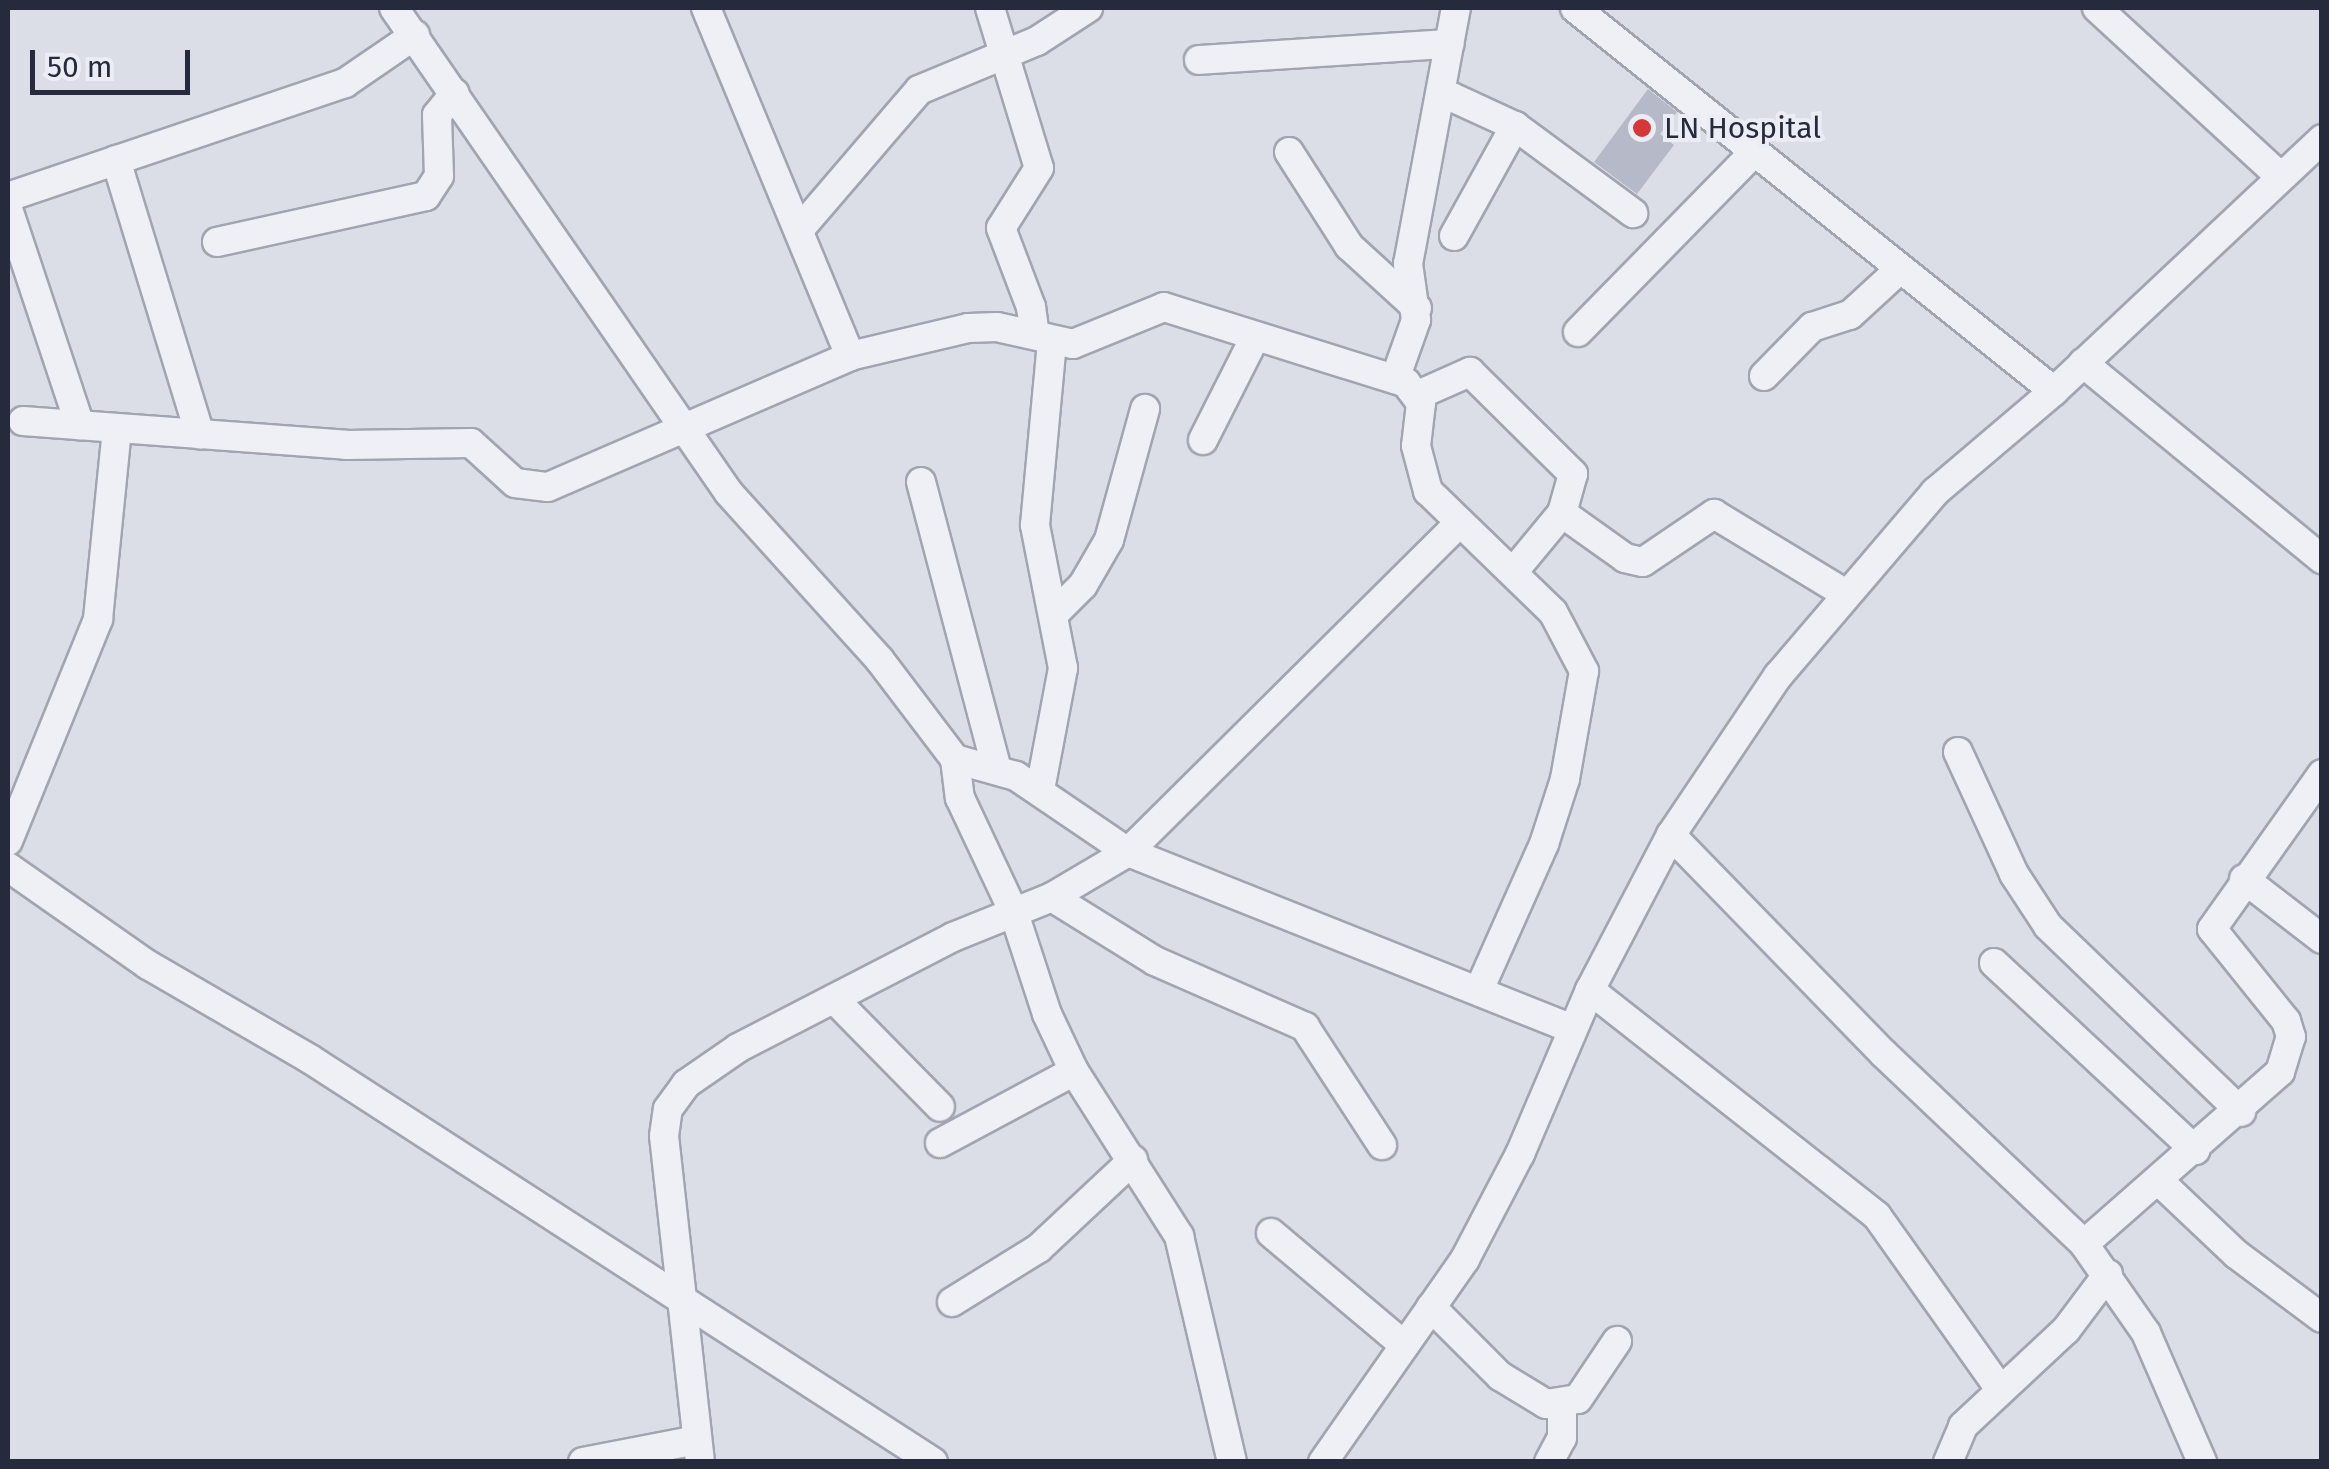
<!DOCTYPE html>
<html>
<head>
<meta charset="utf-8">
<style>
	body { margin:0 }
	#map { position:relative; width:2329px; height:1469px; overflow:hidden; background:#dcdee7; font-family:"Fira Sans",sans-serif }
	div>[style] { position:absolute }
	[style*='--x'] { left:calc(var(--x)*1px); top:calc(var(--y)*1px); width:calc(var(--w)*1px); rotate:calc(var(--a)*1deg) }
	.building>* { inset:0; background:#b6b9c7 }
	.roads { filter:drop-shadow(2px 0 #a1a4b1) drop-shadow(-2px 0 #a1a4b1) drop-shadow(0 2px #a1a4b1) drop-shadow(0 -2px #a1a4b1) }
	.minor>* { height:28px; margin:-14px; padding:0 14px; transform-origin:14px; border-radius:14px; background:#eef0f5 }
	.dots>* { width:28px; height:28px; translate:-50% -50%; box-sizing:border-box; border:5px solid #ebedf5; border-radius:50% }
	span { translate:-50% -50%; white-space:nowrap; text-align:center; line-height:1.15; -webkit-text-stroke:8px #ebedf5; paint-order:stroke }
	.poi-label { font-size:30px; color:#252a3d }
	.left { translate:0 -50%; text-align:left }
	.frame { position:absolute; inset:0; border:10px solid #252a3d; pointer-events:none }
	.scale { position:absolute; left:30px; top:50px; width:160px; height:45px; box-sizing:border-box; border:5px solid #252a3d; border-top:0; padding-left:12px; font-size:30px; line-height:35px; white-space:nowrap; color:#252a3d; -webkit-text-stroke:8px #ebedf5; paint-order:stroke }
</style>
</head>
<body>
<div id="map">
	<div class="building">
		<div style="clip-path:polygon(1648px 89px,1677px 112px,1660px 134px,1674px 145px,1637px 194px,1594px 162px)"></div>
	</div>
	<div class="roads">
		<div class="minor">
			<div style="--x:394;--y:8;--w:589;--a:55.37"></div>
			<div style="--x:729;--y:493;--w:224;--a:47.9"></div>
			<div style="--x:879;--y:659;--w:126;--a:52.8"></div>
			<div style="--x:955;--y:759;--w:63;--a:15.6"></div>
			<div style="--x:1016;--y:776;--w:135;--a:34.2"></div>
			<div style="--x:1128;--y:852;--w:478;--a:21.7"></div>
			<div style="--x:706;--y:8;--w:377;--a:67.5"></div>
			<div style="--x:990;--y:8;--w:167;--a:73"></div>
			<div style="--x:1039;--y:168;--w:71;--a:122.3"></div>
			<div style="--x:1001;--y:228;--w:85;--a:69.2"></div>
			<div style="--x:1031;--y:307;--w:28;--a:82"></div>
			<div style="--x:1575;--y:8;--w:613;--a:38.65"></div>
			<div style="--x:2097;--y:8;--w:248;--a:42.6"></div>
			<div style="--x:1199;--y:60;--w:251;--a:-3.7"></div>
			<div style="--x:1441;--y:92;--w:81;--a:24.7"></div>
			<div style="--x:1515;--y:126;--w:147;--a:36.4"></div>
			<div style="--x:1289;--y:152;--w:112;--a:57.4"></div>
			<div style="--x:1349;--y:246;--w:92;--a:42.4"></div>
			<div style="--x:116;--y:160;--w:287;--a:73"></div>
			<div style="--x:8;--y:197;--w:356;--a:-18.7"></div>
			<div style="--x:345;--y:83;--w:85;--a:-34.4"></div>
			<div style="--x:8;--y:209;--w:228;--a:71.6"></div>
			<div style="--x:800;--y:229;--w:183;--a:-49.4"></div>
			<div style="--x:919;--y:90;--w:128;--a:-22.6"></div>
			<div style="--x:1037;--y:41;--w:61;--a:-32.9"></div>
			<div style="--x:1454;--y:236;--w:126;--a:-61"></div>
			<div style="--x:217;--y:242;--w:214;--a:-12.4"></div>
			<div style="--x:426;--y:196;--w:24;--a:-57"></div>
			<div style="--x:439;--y:176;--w:61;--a:-91.9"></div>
			<div style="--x:437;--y:115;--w:28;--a:-51"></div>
			<div style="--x:1578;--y:332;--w:252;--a:-45.6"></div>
			<div style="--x:2083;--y:363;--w:309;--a:39.4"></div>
			<div style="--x:1764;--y:376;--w:69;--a:-45.6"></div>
			<div style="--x:1812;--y:327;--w:40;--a:-18"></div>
			<div style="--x:1850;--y:315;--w:68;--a:-42.6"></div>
			<div style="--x:1395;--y:379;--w:63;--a:-70.4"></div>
			<div style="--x:1416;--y:320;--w:57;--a:-98.1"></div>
			<div style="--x:1408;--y:264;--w:260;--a:-79.4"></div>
			<div style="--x:1418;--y:395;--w:57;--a:-23.9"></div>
			<div style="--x:1470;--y:372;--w:145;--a:44.7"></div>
			<div style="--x:1573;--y:474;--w:41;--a:105.8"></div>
			<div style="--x:1562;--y:513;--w:75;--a:129.6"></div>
			<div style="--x:23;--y:421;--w:324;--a:4.2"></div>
			<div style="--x:346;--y:445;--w:125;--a:-0.9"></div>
			<div style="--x:471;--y:443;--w:59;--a:42.3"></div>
			<div style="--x:515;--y:483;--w:33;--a:7"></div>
			<div style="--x:548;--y:487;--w:329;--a:-23.4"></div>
			<div style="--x:850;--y:356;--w:121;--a:-13.3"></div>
			<div style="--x:968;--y:328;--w:29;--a:-2"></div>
			<div style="--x:997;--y:327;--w:78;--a:12.6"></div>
			<div style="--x:1073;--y:344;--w:98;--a:-22.1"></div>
			<div style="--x:1164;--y:307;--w:254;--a:17.4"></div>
			<div style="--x:1406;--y:383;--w:25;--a:53"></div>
			<div style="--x:1421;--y:403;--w:43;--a:96.6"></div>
			<div style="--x:1416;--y:446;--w:47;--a:75.1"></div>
			<div style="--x:1428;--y:491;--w:174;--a:44.1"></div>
			<div style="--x:1553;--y:612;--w:67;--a:62.3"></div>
			<div style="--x:1584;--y:671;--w:110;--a:100"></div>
			<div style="--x:1565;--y:779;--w:68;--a:107.9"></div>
			<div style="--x:1544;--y:844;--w:160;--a:114"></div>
			<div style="--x:1203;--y:440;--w:115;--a:-63.2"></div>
			<div style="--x:921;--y:482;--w:297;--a:75.2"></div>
			<div style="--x:1562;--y:513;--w:77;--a:35.5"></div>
			<div style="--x:1625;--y:558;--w:18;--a:13"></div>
			<div style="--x:1643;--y:562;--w:86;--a:-34.1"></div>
			<div style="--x:1714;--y:514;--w:151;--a:31.2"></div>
			<div style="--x:1054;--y:614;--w:41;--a:-45"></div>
			<div style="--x:1083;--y:585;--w:52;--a:-60"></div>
			<div style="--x:1109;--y:540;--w:136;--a:-74.6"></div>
			<div style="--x:1958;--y:752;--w:134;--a:65.3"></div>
			<div style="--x:2014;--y:874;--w:62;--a:56.8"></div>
			<div style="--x:2048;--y:926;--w:268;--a:43.9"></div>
			<div style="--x:955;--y:759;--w:39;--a:83"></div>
			<div style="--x:960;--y:798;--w:127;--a:64.8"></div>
			<div style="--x:1014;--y:913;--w:106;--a:71.9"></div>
			<div style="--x:1047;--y:1014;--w:63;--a:64.7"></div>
			<div style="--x:1074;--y:1071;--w:196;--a:57.5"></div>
			<div style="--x:1179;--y:1236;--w:232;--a:76.8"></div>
			<div style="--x:1040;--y:790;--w:124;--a:-79.3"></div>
			<div style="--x:1063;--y:668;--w:146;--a:-101.1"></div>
			<div style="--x:1035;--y:525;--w:185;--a:-84.7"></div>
			<div style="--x:1671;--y:835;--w:304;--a:45.8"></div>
			<div style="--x:1883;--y:1053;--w:277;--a:43.5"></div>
			<div style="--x:2084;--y:1244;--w:108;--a:55.1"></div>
			<div style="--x:2146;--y:1333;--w:141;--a:66.5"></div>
			<div style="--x:8;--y:841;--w:240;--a:-67.9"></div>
			<div style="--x:98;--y:619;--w:192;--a:-84.3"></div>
			<div style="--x:8;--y:867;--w:171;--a:35"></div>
			<div style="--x:148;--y:965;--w:187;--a:30.1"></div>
			<div style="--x:310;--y:1059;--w:742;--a:32.9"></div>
			<div style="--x:2244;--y:879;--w:98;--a:37.6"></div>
			<div style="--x:1052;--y:897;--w:121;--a:31.9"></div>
			<div style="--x:1155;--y:961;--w:164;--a:23.7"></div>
			<div style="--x:1305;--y:1027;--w:141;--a:56.9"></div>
			<div style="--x:1994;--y:963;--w:275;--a:42.9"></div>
			<div style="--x:1590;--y:990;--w:365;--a:38.2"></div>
			<div style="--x:1877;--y:1216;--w:212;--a:54.6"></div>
			<div style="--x:834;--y:999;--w:151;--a:45.5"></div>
			<div style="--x:940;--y:1143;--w:152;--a:-28.2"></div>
			<div style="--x:2159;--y:1181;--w:106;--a:43.5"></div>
			<div style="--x:2236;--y:1254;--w:107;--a:36.7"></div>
			<div style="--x:1271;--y:1233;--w:174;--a:40.1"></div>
			<div style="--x:2084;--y:1244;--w:261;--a:-41.3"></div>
			<div style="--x:2280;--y:1072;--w:37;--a:-73"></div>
			<div style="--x:2291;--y:1037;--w:17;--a:-107"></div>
			<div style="--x:2286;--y:1021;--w:118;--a:-128.8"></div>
			<div style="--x:2212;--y:929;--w:190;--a:-54.6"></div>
			<div style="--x:952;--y:1302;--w:102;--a:-31.8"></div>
			<div style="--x:1039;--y:1248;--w:129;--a:-43.1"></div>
			<div style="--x:1431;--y:1307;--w:98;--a:45"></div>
			<div style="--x:1500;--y:1376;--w:54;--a:31.3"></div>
			<div style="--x:1546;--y:1404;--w:32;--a:-9"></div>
			<div style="--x:1578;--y:1399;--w:70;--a:-56.1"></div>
			<div style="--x:583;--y:1462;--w:116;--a:-10.9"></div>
			<div style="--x:700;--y:1462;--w:328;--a:-96.3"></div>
			<div style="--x:664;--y:1136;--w:27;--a:-82"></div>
			<div style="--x:668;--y:1109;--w:31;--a:-54"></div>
			<div style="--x:686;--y:1084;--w:63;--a:-34.7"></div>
			<div style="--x:738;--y:1048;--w:242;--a:-27.3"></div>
			<div style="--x:953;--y:937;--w:107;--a:-22"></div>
			<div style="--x:1052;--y:897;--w:88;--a:-30.6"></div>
			<div style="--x:1128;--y:852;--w:467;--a:-44.8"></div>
			<div style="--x:1323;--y:1462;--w:248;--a:-55"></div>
			<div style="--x:1465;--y:1259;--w:119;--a:-62.4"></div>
			<div style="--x:1520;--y:1154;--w:178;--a:-66.9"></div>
			<div style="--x:1590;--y:990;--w:175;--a:-62.4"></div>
			<div style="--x:1671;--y:835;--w:192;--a:-56.1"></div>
			<div style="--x:1778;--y:676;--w:242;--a:-49.5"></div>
			<div style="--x:1935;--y:492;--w:156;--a:-40.3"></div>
			<div style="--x:2054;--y:391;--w:368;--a:-43.2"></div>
			<div style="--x:1549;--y:1462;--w:27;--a:-62"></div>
			<div style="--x:1562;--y:1438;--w:33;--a:-90"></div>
			<div style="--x:1948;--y:1462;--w:39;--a:-67"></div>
			<div style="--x:1963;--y:1426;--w:141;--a:-43"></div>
			<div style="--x:2066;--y:1330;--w:70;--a:-53.1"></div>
		</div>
	</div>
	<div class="dots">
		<div style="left:1642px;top:128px;background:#d43838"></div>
	</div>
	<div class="poi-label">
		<span class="left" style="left:1664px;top:128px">LN Hospital</span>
	</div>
	<div class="frame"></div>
	<div class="scale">50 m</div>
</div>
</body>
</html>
